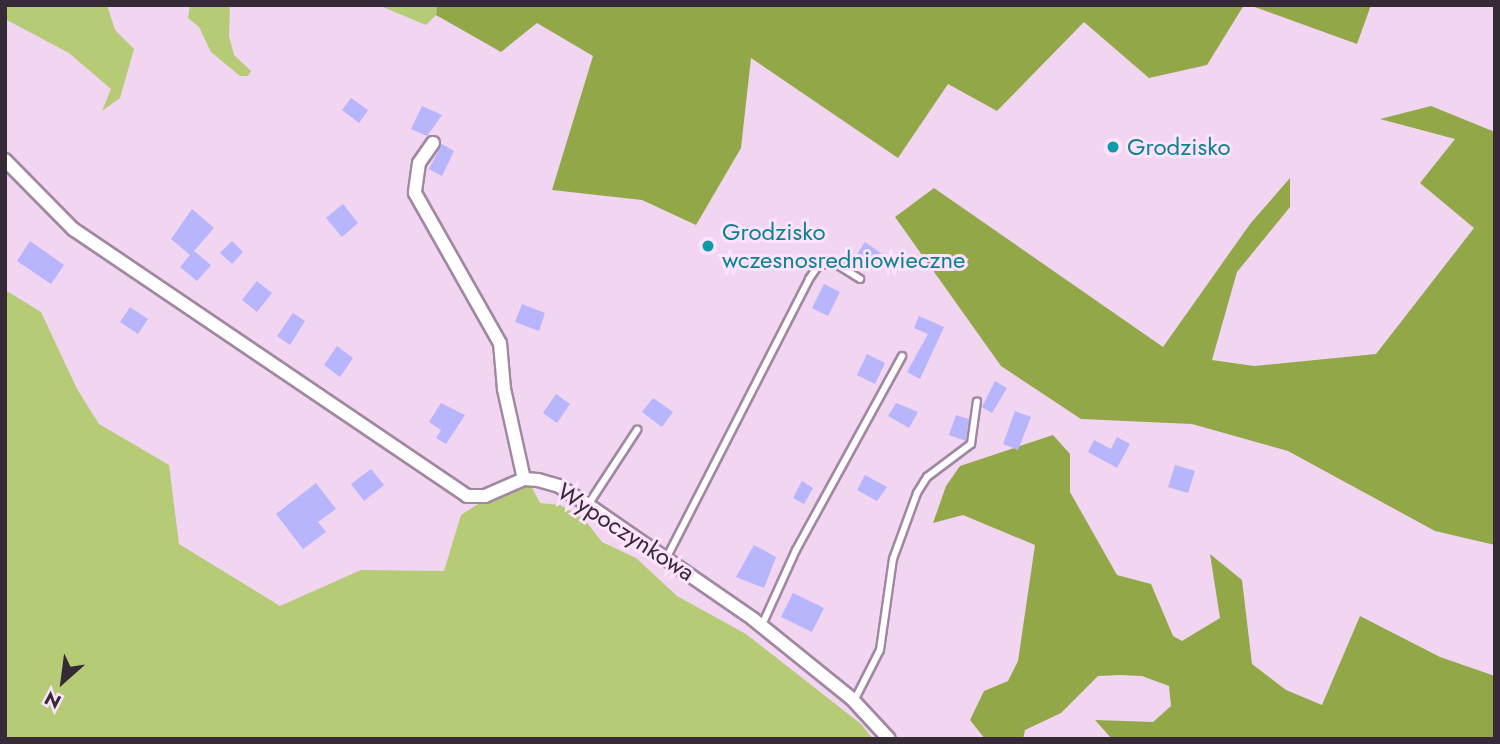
<!DOCTYPE html>
<html>
<head>
<meta charset="utf-8">
<style>
	body { margin:0 }
	#map { position:relative; width:1500px; height:744px; overflow:hidden; background:#f1d5f1; font-family:Jost,sans-serif }
	div>[style] { position:absolute }
	[style*='--x'] { left:calc(var(--x)*1px); top:calc(var(--y)*1px); width:calc(var(--w)*1px); rotate:calc(var(--a)*1deg) }
	.green>* { inset:0; background:#b5cb75 }
	.forest>* { inset:0; background:#92a848 }
	.building>* { inset:0; background:#b7b5fc }
	.roads { filter:drop-shadow(2px 0 #a188a1) drop-shadow(-2px 0 #a188a1) drop-shadow(0 2px #a188a1) drop-shadow(0 -2px #a188a1) }
	.service>* { height:6px; margin:-3px; padding:0 3px; transform-origin:3px; border-radius:3px; background:#fff }
	.minor>* { height:12px; margin:-6px; padding:0 6px; transform-origin:6px; border-radius:6px; background:#fff }
	.dots>* { width:19px; height:19px; translate:-50% -50%; box-sizing:border-box; border:4px solid #fee3fe; border-radius:50% }
	span { translate:-50% -50%; white-space:nowrap; text-align:center; line-height:1.15; -webkit-text-stroke:6px #fee3fe; paint-order:stroke }
	.culture-label { font-size:24px; color:#0d838f }
	.left { translate:0 -50%; text-align:left }
	.street-label { font-size:24px; color:#352a35 }
	.frame { position:absolute; inset:0; border:7px solid #352a35; pointer-events:none }
	.north { position:absolute; left:28px; top:646px; width:70px; height:70px; -webkit-text-stroke:5px #fee3fe; paint-order:stroke; rotate:208deg; font-size:19px; font-weight:700; line-height:28px; text-align:center; color:#352a35 }
	.north::after { content:''; display:block; margin:auto; width:24px; height:32px; background:#352a35; clip-path:polygon(50% 0,100% 100%,50% 72%,0 100%) }
</style>
</head>
<body>
<div id="map">
	<div class="green">
		<div style="clip-path:polygon(6px 5px,107px 5px,115px 30px,134px 49px,120px 98px,102px 111px,111px 89px,69px 53px,5px 19px)"></div>
		<div style="clip-path:polygon(190px 5px,230px 5px,229px 36px,234px 55px,251px 71px,248px 76px,240px 76px,211px 52px,199px 27px,188px 18px)"></div>
		<div style="clip-path:polygon(378px 5px,437px 5px,436px 15px,426px 25px)"></div>
		<div style="clip-path:polygon(5px 290px,41px 312px,77px 389px,99px 424px,169px 465px,179px 544px,280px 606px,361px 570px,444px 571px,461px 515px,505px 487px,530px 484px,540px 503px,560px 505px,584px 519px,602px 542px,636px 558px,677px 596px,746px 634px,861px 724px,873px 739px,5px 739px)"></div>
	</div>
	<div class="forest">
		<div style="clip-path:polygon(437px 5px,1244px 5px,1207px 65px,1149px 78px,1084px 22px,997px 111px,948px 84px,898px 158px,751px 58px,741px 148px,696px 225px,642px 200px,552px 190px,593px 56px,537px 23px,501px 52px,436px 15px)"></div>
		<div style="clip-path:polygon(1249px 5px,1371px 5px,1357px 44px)"></div>
		<div style="clip-path:polygon(1431px 106px,1495px 132px,1495px 545px,1435px 531px,1288px 451px,1192px 424px,1081px 419px,1001px 366px,895px 217px,934px 188px,1163px 347px,1250px 224px,1290px 178px,1290px 207px,1237px 272px,1212px 360px,1254px 366px,1376px 354px,1474px 228px,1420px 183px,1455px 139px,1380px 119px)"></div>
		<div style="clip-path:polygon(1053px 435px,1070px 454px,1070px 492px,1117px 575px,1151px 584px,1173px 636px,1182px 641px,1220px 618px,1210px 554px,1242px 580px,1252px 664px,1286px 690px,1322px 705px,1360px 616px,1440px 657px,1495px 676px,1495px 739px,1112px 739px,1095px 720px,1153px 722px,1171px 706px,1169px 686px,1142px 676px,1120px 675px,1098px 676px,1061px 713px,1025px 730px,1023px 739px,985px 739px,970px 720px,984px 691px,1008px 681px,1018px 661px,1035px 545px,963px 515px,933px 523px,946px 486px,960px 466px)"></div>
	</div>
	<div class="building">
		<div style="clip-path:polygon(351px 98px,368px 110px,359px 123px,342px 110px)"></div>
		<div style="clip-path:polygon(422px 106px,442px 115px,427px 136px,411px 129px)"></div>
		<div style="clip-path:polygon(442px 144px,454px 151px,442px 176px,429px 169px)"></div>
		<div style="clip-path:polygon(343px 204px,358px 223px,342px 237px,326px 218px)"></div>
		<div style="clip-path:polygon(192px 209px,214px 228px,194px 251px,211px 265px,197px 281px,180px 267px,190px 255px,171px 239px)"></div>
		<div style="clip-path:polygon(30px 241px,64px 265px,51px 284px,17px 261px)"></div>
		<div style="clip-path:polygon(232px 241px,243px 252px,232px 264px,220px 253px)"></div>
		<div style="clip-path:polygon(865px 242px,882px 254px,870px 271px,854px 259px)"></div>
		<div style="clip-path:polygon(257px 281px,272px 293px,257px 312px,242px 300px)"></div>
		<div style="clip-path:polygon(824px 284px,840px 292px,828px 316px,812px 308px)"></div>
		<div style="clip-path:polygon(522px 304px,545px 313px,539px 331px,515px 322px)"></div>
		<div style="clip-path:polygon(130px 307px,148px 319px,138px 334px,120px 322px)"></div>
		<div style="clip-path:polygon(293px 313px,305px 321px,290px 345px,277px 336px)"></div>
		<div style="clip-path:polygon(919px 316px,944px 327px,920px 379px,907px 372px,928px 334px,914px 328px)"></div>
		<div style="clip-path:polygon(337px 346px,353px 358px,340px 377px,324px 365px)"></div>
		<div style="clip-path:polygon(867px 354px,885px 363px,875px 384px,857px 375px)"></div>
		<div style="clip-path:polygon(995px 381px,1007px 388px,992px 413px,982px 407px)"></div>
		<div style="clip-path:polygon(556px 394px,570px 404px,557px 423px,543px 413px)"></div>
		<div style="clip-path:polygon(653px 398px,673px 412px,662px 427px,642px 412px)"></div>
		<div style="clip-path:polygon(441px 403px,465px 415px,446px 444px,436px 438px,441px 430px,429px 422px)"></div>
		<div style="clip-path:polygon(896px 403px,918px 412px,909px 428px,888px 416px)"></div>
		<div style="clip-path:polygon(1015px 411px,1031px 417px,1018px 450px,1003px 444px)"></div>
		<div style="clip-path:polygon(956px 415px,969px 419px,966px 441px,949px 435px)"></div>
		<div style="clip-path:polygon(1117px 437px,1130px 444px,1117px 468px,1088px 452px,1094px 440px,1111px 449px)"></div>
		<div style="clip-path:polygon(1175px 465px,1195px 471px,1188px 493px,1168px 487px)"></div>
		<div style="clip-path:polygon(371px 469px,384px 485px,364px 501px,351px 484px)"></div>
		<div style="clip-path:polygon(865px 475px,887px 487px,877px 501px,857px 490px)"></div>
		<div style="clip-path:polygon(802px 481px,813px 488px,804px 504px,793px 498px)"></div>
		<div style="clip-path:polygon(316px 483px,336px 509px,318px 522px,326px 532px,303px 549px,276px 514px)"></div>
		<div style="clip-path:polygon(754px 545px,776px 557px,764px 588px,736px 577px)"></div>
		<div style="clip-path:polygon(793px 593px,824px 608px,812px 632px,781px 617px)"></div>
	</div>
	<div class="roads">
		<div class="service">
			<div style="--x:588;--y:505;--w:90;--a:-56.8"></div>
			<div style="--x:667;--y:557;--w:312;--a:-62.9"></div>
			<div style="--x:809;--y:279;--w:16;--a:-55"></div>
			<div style="--x:818;--y:266;--w:16;--a:-15"></div>
			<div style="--x:833;--y:262;--w:32;--a:32"></div>
			<div style="--x:762;--y:625;--w:82;--a:-65.6"></div>
			<div style="--x:796;--y:550;--w:221;--a:-61.3"></div>
			<div style="--x:854;--y:701;--w:57;--a:-63"></div>
			<div style="--x:880;--y:650;--w:92;--a:-81.9"></div>
			<div style="--x:893;--y:559;--w:70;--a:-70"></div>
			<div style="--x:917;--y:493;--w:19;--a:-58"></div>
			<div style="--x:927;--y:477;--w:55;--a:-36.9"></div>
			<div style="--x:971;--y:444;--w:43;--a:-82.1"></div>
		</div>
		<div class="minor">
			<div style="--x:433;--y:143;--w:24;--a:125"></div>
			<div style="--x:419;--y:163;--w:30;--a:98"></div>
			<div style="--x:415;--y:193;--w:172;--a:60.5"></div>
			<div style="--x:500;--y:343;--w:46;--a:85"></div>
			<div style="--x:504;--y:389;--w:92;--a:77.5"></div>
			<div style="--x:5;--y:160;--w:97;--a:45.4"></div>
			<div style="--x:73;--y:229;--w:476;--a:34.1"></div>
			<div style="--x:467;--y:496;--w:18;--a:0"></div>
			<div style="--x:485;--y:496;--w:43;--a:-23.6"></div>
			<div style="--x:524;--y:479;--w:14;--a:4"></div>
			<div style="--x:538;--y:480;--w:22;--a:16"></div>
			<div style="--x:559;--y:486;--w:35;--a:33"></div>
			<div style="--x:588;--y:505;--w:201;--a:34.6"></div>
			<div style="--x:753;--y:619;--w:127;--a:38.9"></div>
			<div style="--x:852;--y:699;--w:54;--a:47.2"></div>
		</div>
	</div>
	<div class="dots">
		<div style="left:1113px;top:147px;background:#0f9aa8"></div>
		<div style="left:708px;top:246px;background:#0f9aa8"></div>
	</div>
	<div class="culture-label">
		<span class="left" style="left:1127px;top:147px">Grodzisko</span>
		<span class="left" style="left:722px;top:246px">Grodzisko<br>wczesnosredniowieczne</span>
	</div>
	<div class="street-label">
		<span style="left:626px;top:532px;rotate:33deg">Wypoczynkowa</span>
	</div>
	<div class="frame"></div>
	<div class="north">N</div>
</div>
</body>
</html>
